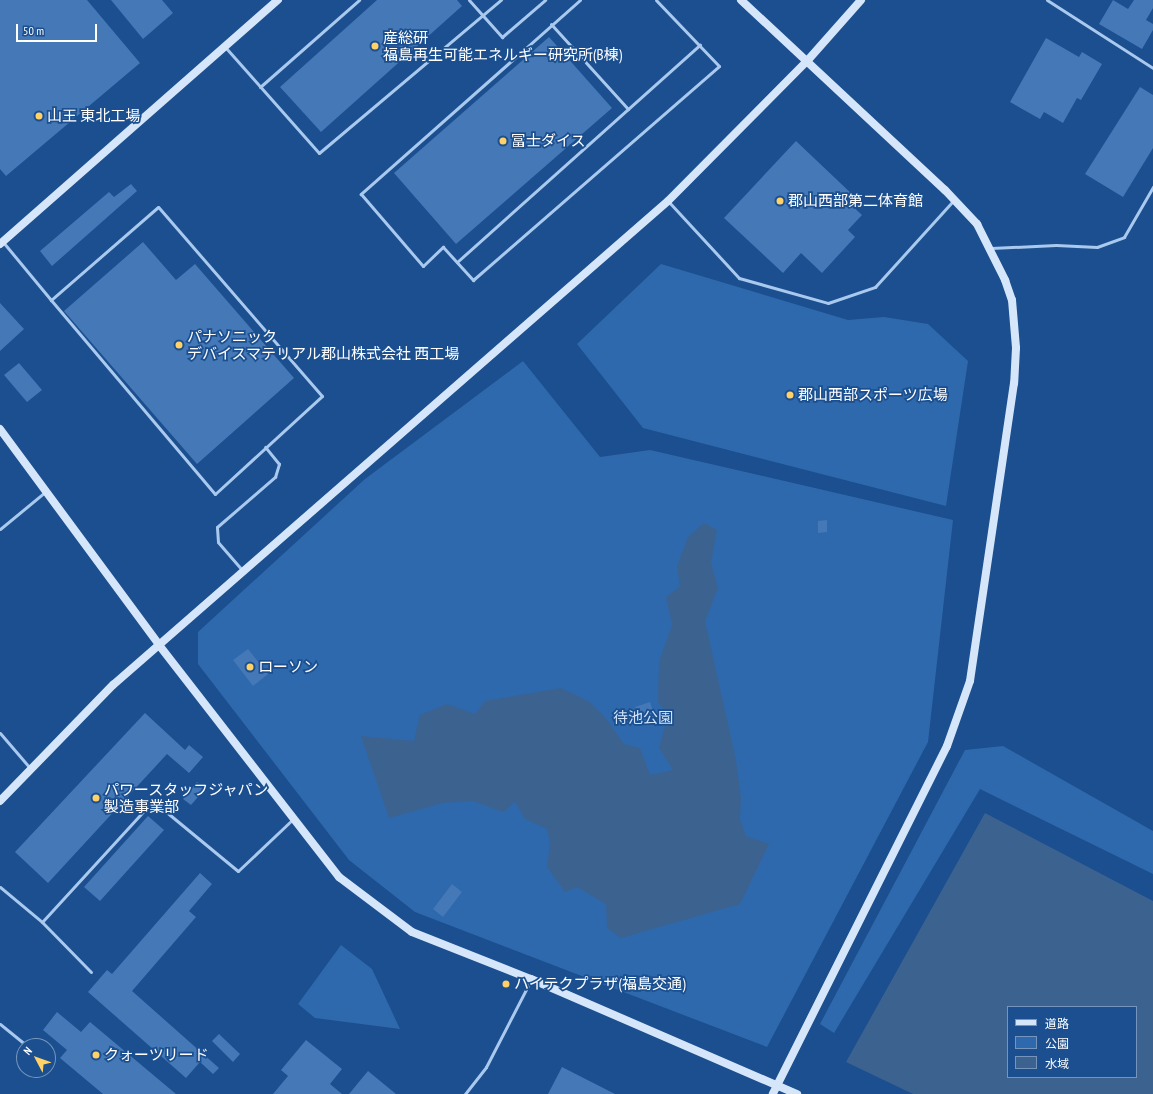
<!DOCTYPE html>
<html>
<head>
<meta charset="utf-8">
<style>
	body { margin:0 }
	#map { position:relative; width:1153px; height:1094px; overflow:hidden; background:#1b4f8f; font-family:"PT Sans Narrow","Noto Sans JP",sans-serif }
	div>[style] { position:absolute }
	[style*='--x'] { left:calc(var(--x)*1px); top:calc(var(--y)*1px); width:calc(var(--w)*1px); rotate:calc(var(--a)*1deg) }
	.green>* { inset:0; background:#2e69ad }
	.water>* { inset:0; background:#3c6290 }
	.building>* { inset:0; background:#4478b7 }
	.lane>* { height:3px; margin:-1.5px; padding:0 1.5px; transform-origin:1.5px; border-radius:1.5px; background:#a9c9ee }
	.secondary>* { height:8px; margin:-4px; padding:0 4px; transform-origin:4px; border-radius:4px; background:#d6e6fa }
	.dots>* { width:11px; height:11px; translate:-50% -50%; box-sizing:border-box; border:2px solid #1b4f8f; border-radius:50% }
	span { translate:-50% -50%; white-space:nowrap; text-align:center; line-height:1.15; -webkit-text-stroke:3.5px #1b4f8f; paint-order:stroke }
	.poi-label { font-size:15px; color:#fff }
	.left { translate:0 -50%; text-align:left }
	.park-label { font-size:15px; color:#cfe3fa }
	.legend { position:absolute; left:1007px; top:1006px; width:130px; height:72px; box-sizing:border-box; background:#1b4f8f; border:1px solid #7695bc; margin:0; padding:5px 7px; list-style:none; font-size:12px; color:#fff }
	.legend li { display:flex; align-items:center; gap:8px; height:20px }
	.legend b { width:20px; border:1px solid #7695bc }
	.north { position:absolute; left:16px; top:1038px; width:40px; height:40px; box-sizing:border-box; background:#1b4f8f; border:1px solid #7695bc; border-radius:50%; rotate:311deg; font-size:11px; font-weight:700; line-height:16px; text-align:center; color:#fff }
	.north::after { content:''; display:block; margin:auto; width:14px; height:18px; background:#ffd166; clip-path:polygon(50% 0,100% 100%,50% 72%,0 100%) }
	.scale { position:absolute; left:16px; top:24px; width:81px; height:18px; box-sizing:border-box; border:2px solid #fff; border-top:0; padding-left:5px; font-size:12px; line-height:14px; white-space:nowrap; color:#fff; -webkit-text-stroke:3px #1b4f8f; paint-order:stroke }
</style>
</head>
<body>
<div id="map">
	<div class="green">
		<div style="clip-path:polygon(661px 264px,848px 320px,884px 317px,928px 324px,968px 361px,946px 506px,643px 428px,577px 344px)"></div>
		<div style="clip-path:polygon(523px 361px,600px 457px,650px 450px,953px 520px,928px 742px,767px 1047px,415px 912px,349px 860px,198px 664px,198px 632px,365px 479px)"></div>
		<div style="clip-path:polygon(1003px 746px,1153px 831px,1153px 874px,980px 789px,834px 1033px,820px 1024px,965px 750px)"></div>
		<div style="clip-path:polygon(341px 945px,372px 969px,400px 1029px,315px 1018px,298px 1004px)"></div>
	</div>
	<div class="water">
		<div style="clip-path:polygon(704px 523px,717px 530px,711px 563px,718px 588px,705px 621px,736px 760px,741px 798px,740px 819px,746px 836px,769px 844px,740px 904px,621px 938px,607px 928px,606px 904px,577px 887px,565px 892px,547px 867px,550px 843px,547px 829px,525px 819px,515px 802px,503px 812px,473px 801px,443px 803px,389px 818px,361px 736px,414px 741px,420px 715px,447px 704px,475px 714px,485px 701px,561px 688px,590px 702px,605px 717px,624px 744px,640px 748px,650px 775px,673px 770px,659px 748px,668px 715px,658px 702px,659px 662px,672px 625px,666px 597px,680px 587px,677px 566px,688px 537px)"></div>
		<div style="clip-path:polygon(evenodd,985px 813px,1153px 901px,1153px 1094px,913px 1094px,846px 1062px,985px 813px,1008px 1007px,1136px 1007px,1136px 1077px,1008px 1077px,1008px 1007px)"></div>
	</div>
	<div class="building">
		<div style="clip-path:polygon(0 0,87px 0,140px 63px,6px 176px,0 169px)"></div>
		<div style="clip-path:polygon(111px 0,162px 0,173px 13px,143px 39px)"></div>
		<div style="clip-path:polygon(377px 0,457px 0,462px 6px,321px 132px,280px 87px)"></div>
		<div style="clip-path:polygon(1113px 0,1128px 9px,1134px 0,1153px 0,1153px 8px,1146px 20px,1153px 24px,1153px 30px,1142px 49px,1099px 24px)"></div>
		<div style="clip-path:polygon(549px 37px,612px 108px,456px 244px,394px 173px)"></div>
		<div style="clip-path:polygon(1046px 38px,1079px 57px,1082px 52px,1102px 64px,1081px 100px,1077px 98px,1063px 123px,1044px 112px,1040px 119px,1010px 102px)"></div>
		<div style="clip-path:polygon(1140px 87px,1153px 95px,1153px 148px,1123px 197px,1085px 174px)"></div>
		<div style="clip-path:polygon(796px 141px,854px 196px,848px 202px,862px 215px,848px 230px,855px 237px,822px 273px,801px 253px,783px 273px,724px 218px)"></div>
		<div style="clip-path:polygon(131px 184px,137px 191px,52px 266px,40px 251px,109px 192px,114px 197px)"></div>
		<div style="clip-path:polygon(143px 242px,176px 280px,195px 264px,294px 378px,197px 464px,64px 311px)"></div>
		<div style="clip-path:polygon(0 303px,24px 329px,0 351px)"></div>
		<div style="clip-path:polygon(19px 363px,42px 390px,27px 402px,4px 375px)"></div>
		<div style="clip-path:polygon(827px 520px,827px 532px,818px 533px,818px 521px)"></div>
		<div style="clip-path:polygon(248px 649px,268px 674px,253px 686px,233px 660px)"></div>
		<div style="clip-path:polygon(650px 702px,656px 721px,640px 725px,635px 707px)"></div>
		<div style="clip-path:polygon(145px 713px,185px 750px,189px 745px,203px 757px,189px 773px,167px 754px,48px 883px,15px 852px)"></div>
		<div style="clip-path:polygon(197px 782px,205px 789px,191px 805px,183px 799px)"></div>
		<div style="clip-path:polygon(148px 816px,164px 830px,100px 901px,84px 887px)"></div>
		<div style="clip-path:polygon(200px 873px,212px 884px,189px 911px,196px 917px,132px 991px,219px 1068px,213px 1074px,200px 1062px,186px 1078px,88px 992px,107px 970px,112px 974px)"></div>
		<div style="clip-path:polygon(452px 884px,462px 892px,443px 917px,433px 909px)"></div>
		<div style="clip-path:polygon(57px 1012px,81px 1032px,90px 1022px,176px 1094px,103px 1094px,60px 1058px,67px 1050px,43px 1030px)"></div>
		<div style="clip-path:polygon(219px 1034px,240px 1054px,233px 1062px,212px 1041px)"></div>
		<div style="clip-path:polygon(306px 1040px,342px 1069px,330px 1084px,342px 1094px,273px 1094px,288px 1076px,281px 1070px)"></div>
		<div style="clip-path:polygon(562px 1067px,615px 1094px,548px 1094px)"></div>
		<div style="clip-path:polygon(368px 1071px,396px 1094px,349px 1094px)"></div>
	</div>
	<div class="lane">
		<div style="--x:469;--y:0;--w:50;--a:48.3"></div>
		<div style="--x:502;--y:37;--w:57;--a:-40.7"></div>
		<div style="--x:580;--y:0;--w:293;--a:138.5"></div>
		<div style="--x:361;--y:194;--w:95;--a:49.3"></div>
		<div style="--x:423;--y:266;--w:28;--a:-44"></div>
		<div style="--x:443;--y:247;--w:45;--a:47.7"></div>
		<div style="--x:473;--y:280;--w:326;--a:-41"></div>
		<div style="--x:719;--y:66;--w:91;--a:-133.7"></div>
		<div style="--x:1047;--y:0;--w:126;--a:32.7"></div>
		<div style="--x:551;--y:24;--w:115;--a:47.8"></div>
		<div style="--x:226;--y:48;--w:140;--a:48.5"></div>
		<div style="--x:319;--y:153;--w:238;--a:-40.1"></div>
		<div style="--x:260;--y:87;--w:132;--a:-41.3"></div>
		<div style="--x:668;--y:201;--w:105;--a:47.3"></div>
		<div style="--x:739;--y:278;--w:92;--a:15.7"></div>
		<div style="--x:828;--y:303;--w:50;--a:-18.8"></div>
		<div style="--x:875;--y:287;--w:118;--a:-47.8"></div>
		<div style="--x:3;--y:242;--w:75;--a:50.4"></div>
		<div style="--x:51;--y:300;--w:254;--a:49.8"></div>
		<div style="--x:215;--y:494;--w:145;--a:-42.5"></div>
		<div style="--x:322;--y:396;--w:250;--a:-130.9"></div>
		<div style="--x:158;--y:207;--w:142;--a:139"></div>
		<div style="--x:991;--y:248;--w:65;--a:-2.6"></div>
		<div style="--x:1056;--y:245;--w:41;--a:2.8"></div>
		<div style="--x:1097;--y:247;--w:29;--a:-20"></div>
		<div style="--x:1124;--y:237;--w:58;--a:-59.9"></div>
		<div style="--x:457;--y:262;--w:326;--a:-41.8"></div>
		<div style="--x:0;--y:529;--w:58;--a:-39.4"></div>
		<div style="--x:243;--y:571;--w:38;--a:-131"></div>
		<div style="--x:218;--y:542;--w:15;--a:-94"></div>
		<div style="--x:217;--y:527;--w:77;--a:-40.8"></div>
		<div style="--x:275;--y:477;--w:14;--a:-73"></div>
		<div style="--x:279;--y:464;--w:22;--a:-129"></div>
		<div style="--x:0;--y:733;--w:46;--a:49.4"></div>
		<div style="--x:0;--y:887;--w:55;--a:39.8"></div>
		<div style="--x:42;--y:922;--w:70;--a:45.6"></div>
		<div style="--x:42;--y:922;--w:164;--a:-47.5"></div>
		<div style="--x:153;--y:801;--w:110;--a:39.5"></div>
		<div style="--x:238;--y:871;--w:76;--a:-43.4"></div>
		<div style="--x:0;--y:1024;--w:35;--a:39"></div>
		<div style="--x:465;--y:1094;--w:34;--a:-52"></div>
		<div style="--x:486;--y:1067;--w:98;--a:-62.7"></div>
	</div>
	<div class="secondary">
		<div style="--x:741;--y:0;--w:279;--a:43"></div>
		<div style="--x:945;--y:190;--w:47;--a:46.7"></div>
		<div style="--x:977;--y:224;--w:63;--a:63.4"></div>
		<div style="--x:1005;--y:280;--w:21;--a:71"></div>
		<div style="--x:1012;--y:300;--w:48;--a:85.2"></div>
		<div style="--x:1016;--y:348;--w:35;--a:93"></div>
		<div style="--x:1014;--y:383;--w:301;--a:98.4"></div>
		<div style="--x:970;--y:681;--w:69;--a:109.5"></div>
		<div style="--x:947;--y:746;--w:389;--a:116.6"></div>
		<div style="--x:0;--y:244;--w:370;--a:-41.3"></div>
		<div style="--x:0;--y:429;--w:268;--a:53.6"></div>
		<div style="--x:159;--y:645;--w:294;--a:52.2"></div>
		<div style="--x:339;--y:877;--w:91;--a:37"></div>
		<div style="--x:412;--y:932;--w:128;--a:21.6"></div>
		<div style="--x:531;--y:979;--w:290;--a:23.4"></div>
		<div style="--x:0;--y:801;--w:162;--a:-45.8"></div>
		<div style="--x:113;--y:685;--w:736;--a:-41.09"></div>
		<div style="--x:668;--y:201;--w:199;--a:-45.2"></div>
		<div style="--x:808;--y:60;--w:80;--a:-48.5"></div>
	</div>
	<div class="dots">
		<div style="left:375px;top:46px;background:#ffd166"></div>
		<div style="left:39px;top:116px;background:#ffd166"></div>
		<div style="left:503px;top:141px;background:#ffd166"></div>
		<div style="left:780px;top:201px;background:#ffd166"></div>
		<div style="left:179px;top:345px;background:#ffd166"></div>
		<div style="left:790px;top:395px;background:#ffd166"></div>
		<div style="left:250px;top:667px;background:#ffd166"></div>
		<div style="left:96px;top:798px;background:#ffd166"></div>
		<div style="left:506px;top:984px;background:#ffd166"></div>
		<div style="left:96px;top:1055px;background:#ffd166"></div>
	</div>
	<div class="poi-label">
		<span class="left" style="left:383px;top:46px">産総研<br>福島再生可能エネルギー研究所(B棟)</span>
		<span class="left" style="left:47px;top:116px">山王 東北工場</span>
		<span class="left" style="left:511px;top:141px">冨士ダイス</span>
		<span class="left" style="left:788px;top:201px">郡山西部第二体育館</span>
		<span class="left" style="left:187px;top:345px">パナソニック<br>デバイスマテリアル郡山株式会社 西工場</span>
		<span class="left" style="left:798px;top:395px">郡山西部スポーツ広場</span>
		<span class="left" style="left:258px;top:667px">ローソン</span>
		<span class="left" style="left:104px;top:798px">パワースタッフジャパン<br>製造事業部</span>
		<span class="left" style="left:514px;top:984px">ハイテクプラザ(福島交通)</span>
		<span class="left" style="left:104px;top:1055px">クォーツリード</span>
	</div>
	<div class="park-label">
		<span style="left:643px;top:718px">待池公園</span>
	</div>
	<ul class="legend">
	<li><b style="height:5px;background:#d6e6fa"></b>道路</li>
	<li><b style="height:11px;background:#2e69ad"></b>公園</li>
	<li><b style="height:11px;background:#3c6290"></b>水域</li>
	</ul>
	<div class="north">N</div>
	<div class="scale">50 m</div>
</div>
</body>
</html>
